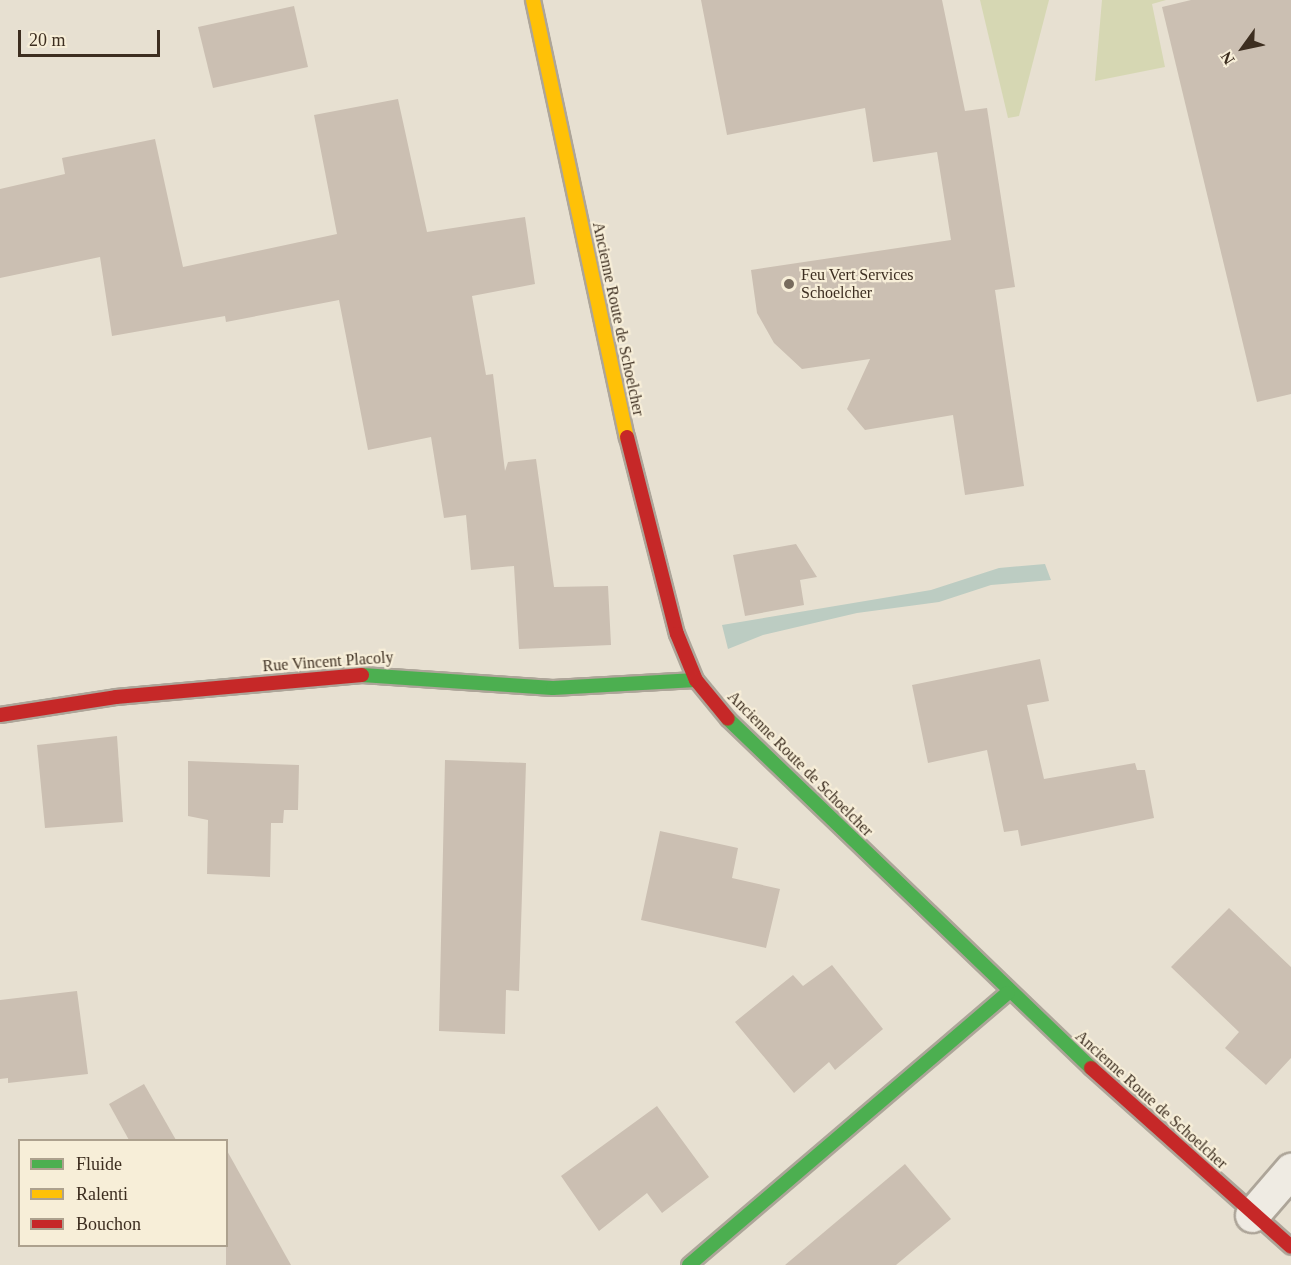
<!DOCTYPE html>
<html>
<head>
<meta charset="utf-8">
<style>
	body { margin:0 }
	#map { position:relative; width:1291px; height:1265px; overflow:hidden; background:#e7e0d1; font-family:Georgia,serif }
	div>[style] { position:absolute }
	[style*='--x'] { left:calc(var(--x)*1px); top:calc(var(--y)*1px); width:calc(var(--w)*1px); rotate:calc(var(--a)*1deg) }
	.green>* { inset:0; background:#d6d7b3 }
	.water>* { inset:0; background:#bcccc2 }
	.building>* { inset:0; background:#cbbfb2 }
	.roads { filter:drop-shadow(2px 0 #ada599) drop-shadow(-2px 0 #ada599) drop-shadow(0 2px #ada599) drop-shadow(0 -2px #ada599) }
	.street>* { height:33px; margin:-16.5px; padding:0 16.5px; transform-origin:16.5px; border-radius:16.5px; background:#efebe3 }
	.fast>* { height:14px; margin:-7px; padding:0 7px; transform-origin:7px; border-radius:7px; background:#4caf50 }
	.slow>* { height:14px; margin:-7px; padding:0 7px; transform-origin:7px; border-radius:7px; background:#ffc107 }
	.jam>* { height:14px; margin:-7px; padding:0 7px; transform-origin:7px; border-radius:7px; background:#c62828 }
	.dots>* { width:16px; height:16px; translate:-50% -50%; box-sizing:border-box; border:3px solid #f7eed8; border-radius:50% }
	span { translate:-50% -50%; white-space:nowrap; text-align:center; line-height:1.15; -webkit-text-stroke:4.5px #f7eed8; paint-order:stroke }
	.poi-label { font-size:16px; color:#3d2e20 }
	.left { translate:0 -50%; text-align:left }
	.street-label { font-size:16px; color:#3d2e20 }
	.legend { position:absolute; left:18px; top:1139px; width:210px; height:108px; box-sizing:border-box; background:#f7eed8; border:2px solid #ada18e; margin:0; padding:8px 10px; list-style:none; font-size:18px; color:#3d2e20 }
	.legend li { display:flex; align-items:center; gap:12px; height:30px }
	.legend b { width:30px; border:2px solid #ada18e }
	.north { position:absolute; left:1213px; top:18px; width:60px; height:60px; -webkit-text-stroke:4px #f7eed8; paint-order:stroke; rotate:237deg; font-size:16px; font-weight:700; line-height:24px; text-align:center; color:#3d2e20 }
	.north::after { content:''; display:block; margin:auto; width:21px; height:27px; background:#3d2e20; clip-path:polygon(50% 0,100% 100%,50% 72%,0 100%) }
	.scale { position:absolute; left:18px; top:30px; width:142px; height:27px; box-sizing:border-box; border:3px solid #3d2e20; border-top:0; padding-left:8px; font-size:18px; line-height:21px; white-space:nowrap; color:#3d2e20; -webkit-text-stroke:4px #f7eed8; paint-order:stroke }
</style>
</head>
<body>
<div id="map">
	<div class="green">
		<div style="clip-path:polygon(980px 0,1049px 0,1019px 116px,1008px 118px)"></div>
		<div style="clip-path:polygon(1102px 0,1166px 0,1152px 4px,1165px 67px,1095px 81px)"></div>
	</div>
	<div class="water">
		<div style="clip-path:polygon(1045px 564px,1051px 580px,991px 585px,939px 602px,857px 613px,763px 635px,728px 649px,722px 625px,931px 590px,999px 568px)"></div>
	</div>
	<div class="building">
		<div style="clip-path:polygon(701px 0,942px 0,965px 111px,987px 108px,1015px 287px,995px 290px,1024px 486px,965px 495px,953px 415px,865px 430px,847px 409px,870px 359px,802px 369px,774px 343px,757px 313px,751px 270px,951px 240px,937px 152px,873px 162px,865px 108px,727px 135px)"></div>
		<div style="clip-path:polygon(1191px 0,1291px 0,1291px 394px,1257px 402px,1162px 7px)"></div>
		<div style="clip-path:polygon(294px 6px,308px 67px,213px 88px,198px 27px)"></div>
		<div style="clip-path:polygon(398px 99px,427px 232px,525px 217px,535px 284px,472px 296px,486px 375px,493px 374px,505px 471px,508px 462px,536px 459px,554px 587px,608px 586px,611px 645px,519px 649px,514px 566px,471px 570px,466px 515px,444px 518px,431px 437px,368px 450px,339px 300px,226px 322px,225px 316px,112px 336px,100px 257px,0 278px,0 189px,65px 174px,62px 158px,155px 139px,183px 267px,337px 234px,314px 115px)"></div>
		<div style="clip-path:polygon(796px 544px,817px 577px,800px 580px,804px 605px,745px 616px,733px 555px)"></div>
		<div style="clip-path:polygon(1040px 659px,1049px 701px,1027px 705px,1044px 779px,1135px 763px,1137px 770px,1145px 770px,1154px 818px,1021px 846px,1018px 830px,1004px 832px,987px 750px,928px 763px,912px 685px)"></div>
		<div style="clip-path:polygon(117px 736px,123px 822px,45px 828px,37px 745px)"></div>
		<div style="clip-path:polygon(445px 760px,526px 763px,519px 991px,506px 990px,505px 1034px,439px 1031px)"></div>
		<div style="clip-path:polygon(188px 761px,299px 765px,298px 810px,284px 810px,283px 823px,271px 823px,270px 877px,207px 874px,208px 820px,188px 816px)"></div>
		<div style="clip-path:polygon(660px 831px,738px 848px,732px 878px,780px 889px,766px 948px,641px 920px)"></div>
		<div style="clip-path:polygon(1229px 908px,1291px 967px,1291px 1058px,1266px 1085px,1225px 1048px,1239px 1032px,1171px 967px)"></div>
		<div style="clip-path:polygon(832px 965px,883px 1029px,835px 1070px,829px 1062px,794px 1093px,735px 1022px,793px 975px,803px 986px)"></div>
		<div style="clip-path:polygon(77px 991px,88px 1074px,8px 1083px,8px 1078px,0 1079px,0 1000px)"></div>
		<div style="clip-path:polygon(144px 1084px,176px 1140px,129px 1140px,109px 1104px)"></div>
		<div style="clip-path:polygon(657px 1106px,709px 1177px,662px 1213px,647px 1193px,599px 1231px,561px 1176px)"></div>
		<div style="clip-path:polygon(226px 1149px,291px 1265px,226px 1265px)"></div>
		<div style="clip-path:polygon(905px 1164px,951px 1219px,896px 1265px,785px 1265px)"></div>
	</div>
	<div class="roads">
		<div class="street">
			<div style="--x:1252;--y:1215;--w:60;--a:-49.1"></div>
		</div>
		<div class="fast">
			<div style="--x:362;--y:675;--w:191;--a:3.9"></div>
			<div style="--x:553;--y:688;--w:143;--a:-3.2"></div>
			<div style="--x:728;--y:719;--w:504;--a:43.87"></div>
			<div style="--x:689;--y:1265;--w:419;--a:-40.5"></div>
		</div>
		<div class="slow">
			<div style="--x:533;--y:0;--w:447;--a:77.9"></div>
		</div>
		<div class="jam">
			<div style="--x:627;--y:437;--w:203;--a:75.8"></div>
			<div style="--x:677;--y:634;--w:50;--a:67.6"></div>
			<div style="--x:696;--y:680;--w:50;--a:50.6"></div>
			<div style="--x:0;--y:715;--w:117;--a:-8.8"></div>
			<div style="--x:116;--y:697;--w:247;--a:-5.1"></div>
			<div style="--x:1091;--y:1068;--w:268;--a:41.8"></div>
		</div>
	</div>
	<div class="dots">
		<div style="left:789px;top:284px;background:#786c5e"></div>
	</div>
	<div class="poi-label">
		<span class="left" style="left:801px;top:284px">Feu Vert Services<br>Schoelcher</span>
	</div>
	<div class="street-label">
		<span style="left:618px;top:319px;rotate:78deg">Ancienne Route de Schoelcher</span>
		<span style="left:328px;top:662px;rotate:-4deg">Rue Vincent Placoly</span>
		<span style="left:800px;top:764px;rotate:45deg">Ancienne Route de Schoelcher</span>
		<span style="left:1151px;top:1100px;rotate:42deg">Ancienne Route de Schoelcher</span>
	</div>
	<ul class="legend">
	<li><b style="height:8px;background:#4caf50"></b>Fluide</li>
	<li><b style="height:8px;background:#ffc107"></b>Ralenti</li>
	<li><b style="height:8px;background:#c62828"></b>Bouchon</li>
	</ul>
	<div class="north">N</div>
	<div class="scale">20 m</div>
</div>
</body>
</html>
